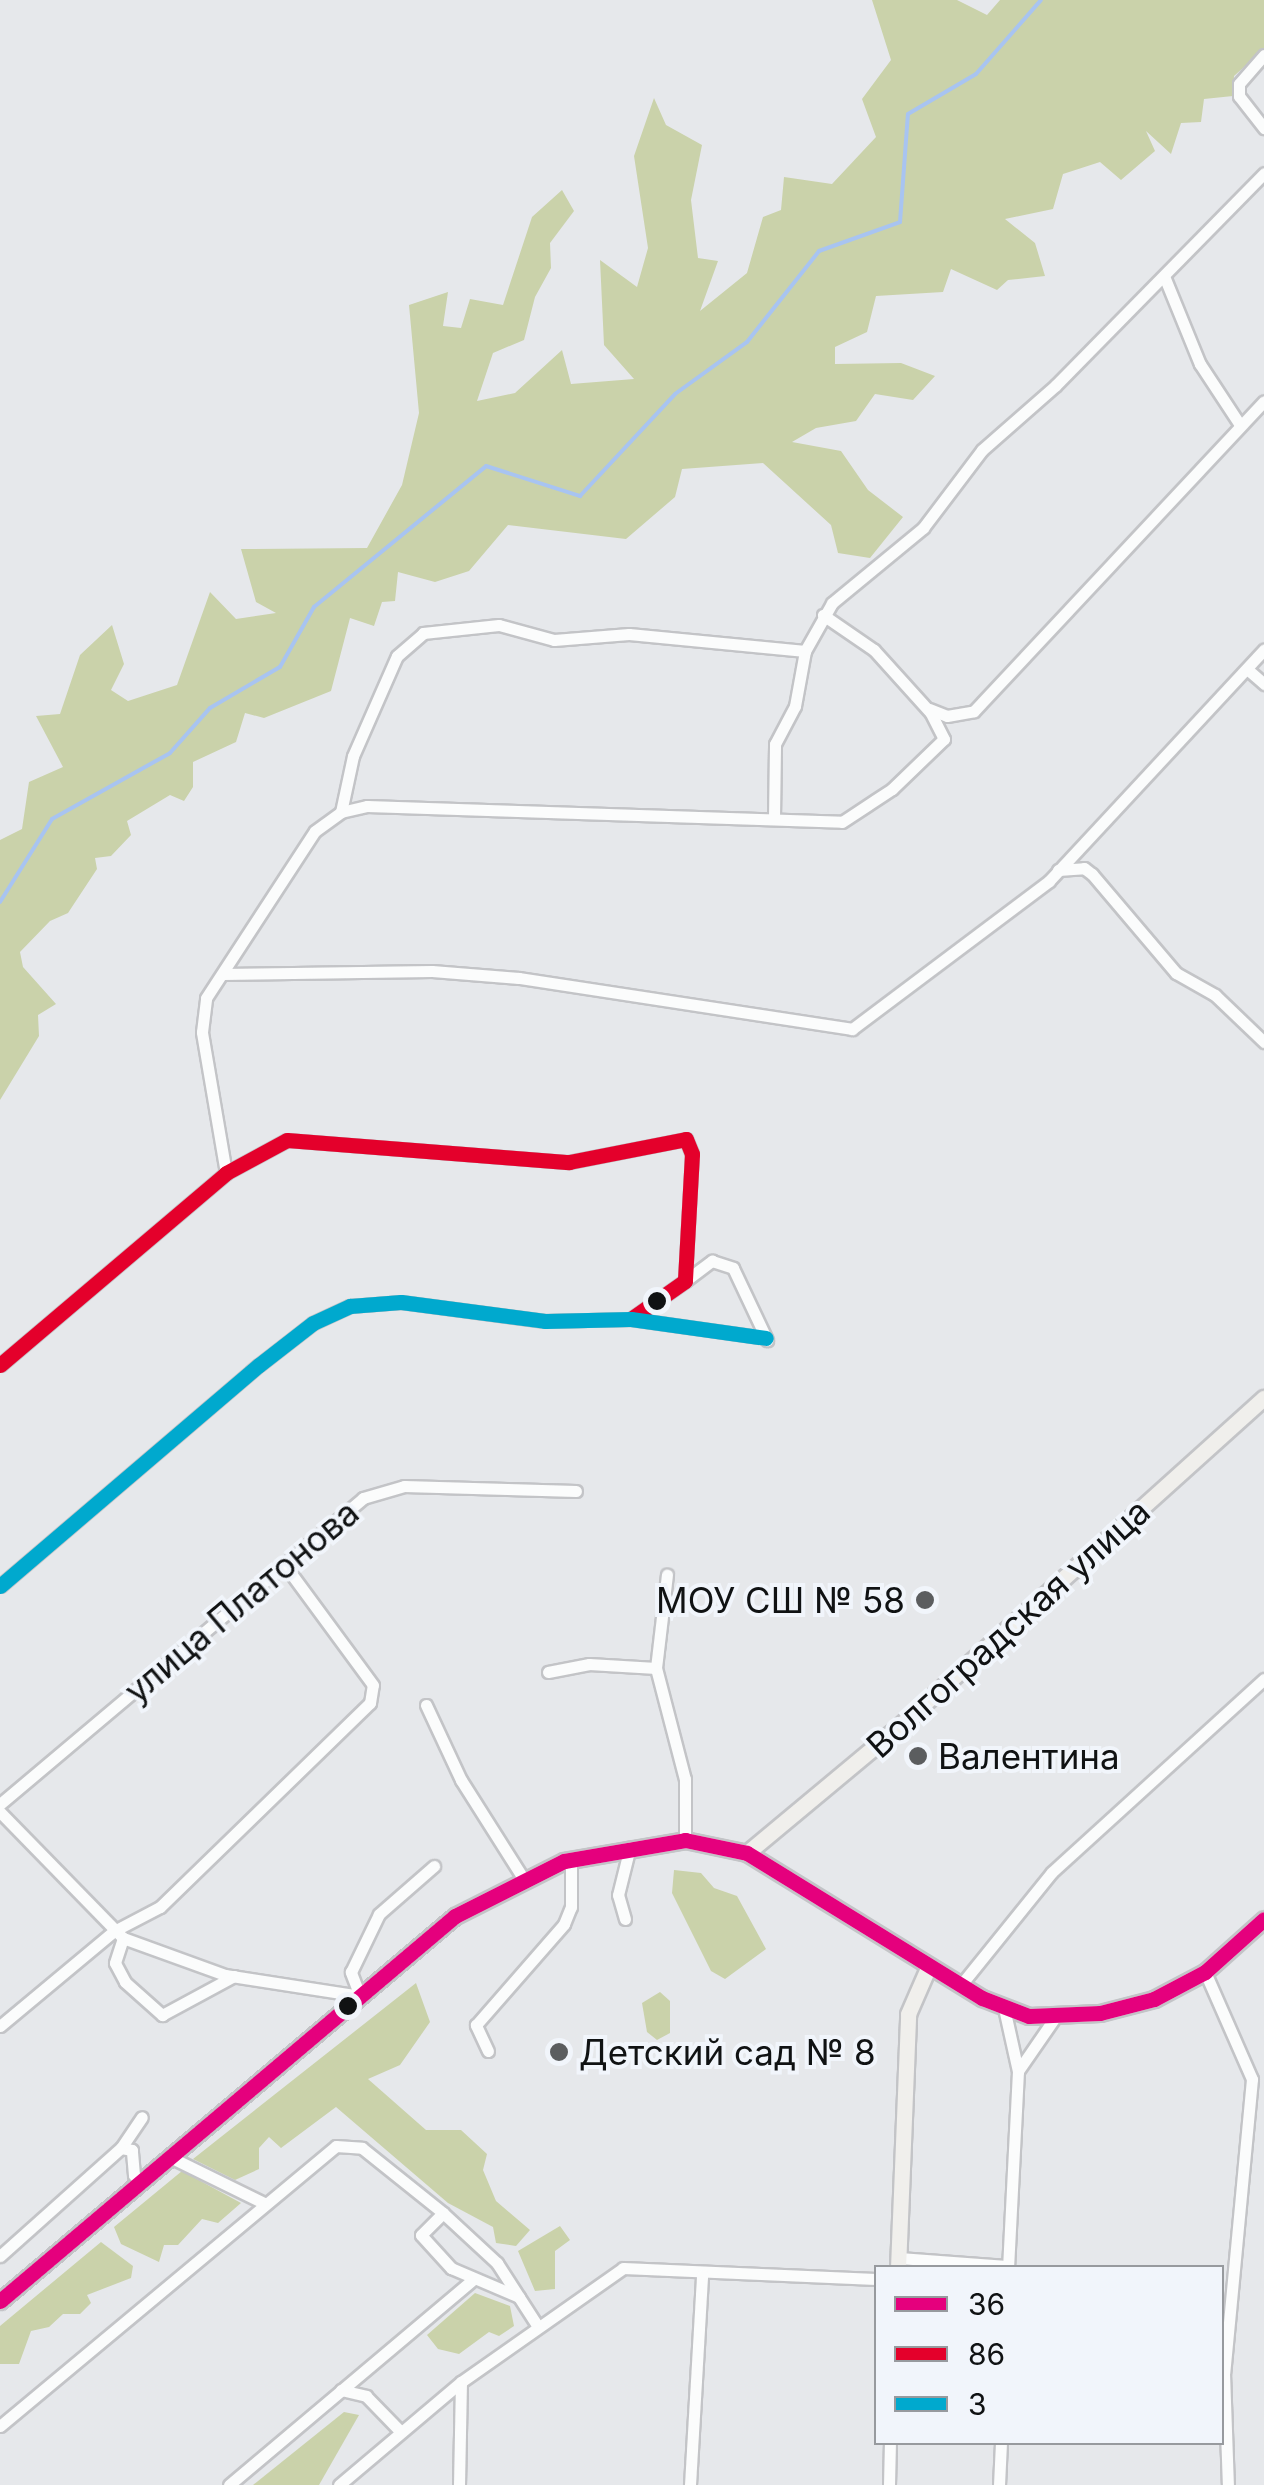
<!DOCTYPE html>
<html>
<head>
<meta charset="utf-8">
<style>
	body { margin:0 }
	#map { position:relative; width:1264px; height:2485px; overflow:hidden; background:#e6e8eb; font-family:Inter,sans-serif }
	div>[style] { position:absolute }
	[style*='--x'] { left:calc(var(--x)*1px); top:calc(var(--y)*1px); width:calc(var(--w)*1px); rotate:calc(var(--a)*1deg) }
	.forest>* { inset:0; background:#cad2aa }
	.stream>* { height:4px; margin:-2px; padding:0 2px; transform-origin:2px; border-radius:2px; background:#a8c4f1 }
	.roads { filter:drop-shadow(2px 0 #c3c4c7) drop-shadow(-2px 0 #c3c4c7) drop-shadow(0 2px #c3c4c7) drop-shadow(0 -2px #c3c4c7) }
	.street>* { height:11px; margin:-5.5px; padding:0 5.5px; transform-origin:5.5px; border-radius:5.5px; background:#fbfcfc }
	.secondary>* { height:15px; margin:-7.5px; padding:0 7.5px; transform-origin:7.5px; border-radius:7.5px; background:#f0efec }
	.bus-1>* { height:15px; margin:-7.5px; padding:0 7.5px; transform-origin:7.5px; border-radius:7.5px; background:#e5007d }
	.bus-2>* { height:15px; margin:-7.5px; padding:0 7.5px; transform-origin:7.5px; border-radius:7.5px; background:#e4002b }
	.bus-3>* { height:15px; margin:-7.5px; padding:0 7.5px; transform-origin:7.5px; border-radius:7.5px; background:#00a9ce }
	.dots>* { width:28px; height:28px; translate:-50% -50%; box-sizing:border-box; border:5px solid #f1f5fb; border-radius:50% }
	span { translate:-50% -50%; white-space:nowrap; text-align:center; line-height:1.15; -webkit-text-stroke:8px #f1f5fb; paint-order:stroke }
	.poi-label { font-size:35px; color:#101213 }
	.right { translate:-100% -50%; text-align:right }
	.left { translate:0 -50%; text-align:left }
	.street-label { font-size:35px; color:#101213 }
	.legend { position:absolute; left:874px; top:2265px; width:350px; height:180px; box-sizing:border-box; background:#f1f5fb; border:2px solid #979a9e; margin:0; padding:12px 18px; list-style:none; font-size:30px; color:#101213 }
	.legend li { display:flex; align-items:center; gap:20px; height:50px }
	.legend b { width:50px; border:2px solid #979a9e }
</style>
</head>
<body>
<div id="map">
	<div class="forest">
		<div style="clip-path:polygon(872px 0,957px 0,987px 15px,1000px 0,1264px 0,1264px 49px,1234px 76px,1233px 96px,1204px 99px,1201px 122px,1181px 123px,1171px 154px,1146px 131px,1155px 151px,1121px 180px,1100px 162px,1063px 174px,1053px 209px,1005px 219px,1035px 243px,1045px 276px,1008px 280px,997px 290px,951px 269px,943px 292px,876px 296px,867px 332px,835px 347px,835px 364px,901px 363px,935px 376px,913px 400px,875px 394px,856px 421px,816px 428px,792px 442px,841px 451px,868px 490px,903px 517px,870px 558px,838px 553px,831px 525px,763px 463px,682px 469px,675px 497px,626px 539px,508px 525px,469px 571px,435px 582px,398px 572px,395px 601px,382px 602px,374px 626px,350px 618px,331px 691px,264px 718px,245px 713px,236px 742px,193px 762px,193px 787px,184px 801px,170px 795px,127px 821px,131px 835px,111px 856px,95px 858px,97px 869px,68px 913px,50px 921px,20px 952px,23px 967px,56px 1004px,38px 1015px,39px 1036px,0 1100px,0 840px,22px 829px,29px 782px,63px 767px,36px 716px,60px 714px,80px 655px,112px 625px,124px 664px,111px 690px,128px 701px,177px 685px,210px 592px,236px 619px,276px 613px,256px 602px,241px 549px,367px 548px,402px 485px,419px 413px,409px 305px,448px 292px,443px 326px,461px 328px,470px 299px,503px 305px,532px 217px,562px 190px,574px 211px,550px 243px,551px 268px,535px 297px,524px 340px,493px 353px,477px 401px,515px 393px,562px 350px,571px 384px,634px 379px,604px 345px,600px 260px,637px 287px,648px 248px,634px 156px,654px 98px,666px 125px,702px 145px,691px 200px,698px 258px,718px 261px,700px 311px,747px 273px,763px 217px,781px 210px,784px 177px,832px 184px,876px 137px,862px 99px,891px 60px)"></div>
		<div style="clip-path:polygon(674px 1870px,701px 1873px,714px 1888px,737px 1896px,766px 1949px,725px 1979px,711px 1971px,672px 1893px)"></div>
		<div style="clip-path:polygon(416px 1983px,430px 2022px,400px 2065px,368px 2079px,426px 2130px,461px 2130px,487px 2154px,483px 2170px,496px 2201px,530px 2230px,516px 2246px,496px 2243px,493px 2227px,448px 2203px,336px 2107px,281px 2148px,269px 2137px,259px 2148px,259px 2169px,235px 2180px,193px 2159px)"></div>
		<div style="clip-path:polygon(660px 1992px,670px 2001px,670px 2033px,657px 2040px,647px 2032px,642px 2003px)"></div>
		<div style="clip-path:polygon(182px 2171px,241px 2203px,218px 2223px,202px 2219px,178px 2245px,164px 2245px,159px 2262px,121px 2244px,114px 2227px)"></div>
		<div style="clip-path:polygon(560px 2226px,570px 2240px,555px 2251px,555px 2289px,535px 2291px,518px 2251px)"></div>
		<div style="clip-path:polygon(101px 2242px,133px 2266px,131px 2278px,87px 2295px,91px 2303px,80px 2314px,63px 2314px,49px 2327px,31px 2331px,19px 2364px,0 2364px,0 2326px)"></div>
		<div style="clip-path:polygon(475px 2293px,510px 2306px,514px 2326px,499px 2336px,489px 2332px,459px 2354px,438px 2349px,427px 2335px)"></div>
		<div style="clip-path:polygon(344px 2412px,359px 2415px,319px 2485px,253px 2485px)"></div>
	</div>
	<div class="stream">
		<div style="--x:0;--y:902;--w:98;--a:-57.9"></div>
		<div style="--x:52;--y:819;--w:135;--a:-29.2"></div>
		<div style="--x:170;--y:753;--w:60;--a:-48.4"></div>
		<div style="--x:210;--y:708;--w:81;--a:-30.4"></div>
		<div style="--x:280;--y:667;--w:69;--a:-60.5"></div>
		<div style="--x:314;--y:607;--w:222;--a:-39.3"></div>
		<div style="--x:486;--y:466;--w:99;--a:17.7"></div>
		<div style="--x:580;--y:496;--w:139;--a:-47"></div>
		<div style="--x:675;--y:394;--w:89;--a:-35.8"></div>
		<div style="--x:747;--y:342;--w:116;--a:-51.6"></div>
		<div style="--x:819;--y:251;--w:86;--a:-19.7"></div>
		<div style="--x:900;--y:222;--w:108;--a:-85.8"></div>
		<div style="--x:908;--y:114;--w:79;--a:-30.5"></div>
		<div style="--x:976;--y:74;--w:98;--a:-48.7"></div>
	</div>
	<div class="roads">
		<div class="street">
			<div style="--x:1264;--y:55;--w:38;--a:131"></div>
			<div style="--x:1239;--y:84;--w:12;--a:90"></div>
			<div style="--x:1239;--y:96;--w:41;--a:52"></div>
			<div style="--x:1164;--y:276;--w:95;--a:67.8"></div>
			<div style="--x:1200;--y:364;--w:73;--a:56.7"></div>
			<div style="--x:1247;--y:669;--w:23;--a:41"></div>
			<div style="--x:929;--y:709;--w:19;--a:21"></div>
			<div style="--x:947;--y:716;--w:27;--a:-10"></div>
			<div style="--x:974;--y:711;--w:424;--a:-46.9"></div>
			<div style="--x:341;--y:812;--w:57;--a:-77.9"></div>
			<div style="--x:353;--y:756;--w:109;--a:-66.3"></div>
			<div style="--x:397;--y:656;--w:35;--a:-41"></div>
			<div style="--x:423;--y:633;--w:76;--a:-6"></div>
			<div style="--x:499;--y:625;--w:57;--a:15.3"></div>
			<div style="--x:554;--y:640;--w:75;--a:-4.6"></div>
			<div style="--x:629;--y:634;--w:177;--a:5.5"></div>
			<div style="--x:774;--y:818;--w:74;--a:-89.2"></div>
			<div style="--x:775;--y:744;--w:43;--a:-62.2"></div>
			<div style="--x:795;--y:706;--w:56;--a:-79.7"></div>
			<div style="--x:805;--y:651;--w:55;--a:-60.6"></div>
			<div style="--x:832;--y:603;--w:118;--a:-39.5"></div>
			<div style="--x:923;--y:528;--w:98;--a:-52.9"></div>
			<div style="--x:982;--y:450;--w:98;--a:-41.3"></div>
			<div style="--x:1056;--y:385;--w:297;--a:-45.5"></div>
			<div style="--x:1058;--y:870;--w:26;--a:-4"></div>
			<div style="--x:1084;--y:868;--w:10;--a:37"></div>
			<div style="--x:1092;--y:874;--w:130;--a:49.7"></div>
			<div style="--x:1176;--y:973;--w:45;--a:29.4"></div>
			<div style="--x:1215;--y:995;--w:68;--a:43.8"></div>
			<div style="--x:223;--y:974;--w:209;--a:-0.8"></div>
			<div style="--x:432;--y:971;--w:87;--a:4.6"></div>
			<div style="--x:519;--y:978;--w:337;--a:8.7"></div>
			<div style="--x:852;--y:1029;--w:246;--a:-36.9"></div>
			<div style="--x:1049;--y:881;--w:316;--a:-47.1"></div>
			<div style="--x:226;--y:1173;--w:143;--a:-99.7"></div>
			<div style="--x:202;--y:1032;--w:34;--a:-83"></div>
			<div style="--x:206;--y:998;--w:199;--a:-56.9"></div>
			<div style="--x:315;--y:831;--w:32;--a:-36"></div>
			<div style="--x:341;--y:812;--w:27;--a:-13"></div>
			<div style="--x:367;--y:806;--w:475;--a:1.9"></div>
			<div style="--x:842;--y:822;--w:60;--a:-33.4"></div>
			<div style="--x:892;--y:789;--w:72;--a:-43.9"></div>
			<div style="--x:944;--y:739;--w:30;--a:-117"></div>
			<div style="--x:930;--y:712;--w:84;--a:-132.1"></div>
			<div style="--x:874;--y:650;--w:62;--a:-145.5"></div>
			<div style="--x:685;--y:1281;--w:34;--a:-37"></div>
			<div style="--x:712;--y:1261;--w:22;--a:18"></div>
			<div style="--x:733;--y:1268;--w:80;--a:64.7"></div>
			<div style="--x:0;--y:1365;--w:297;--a:-40.3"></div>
			<div style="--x:226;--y:1173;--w:69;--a:-28.4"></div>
			<div style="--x:287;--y:1140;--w:283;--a:4.5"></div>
			<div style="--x:569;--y:1162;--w:119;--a:-11.1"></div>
			<div style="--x:686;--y:1139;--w:16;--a:68"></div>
			<div style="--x:692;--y:1154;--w:127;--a:93.2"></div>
			<div style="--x:685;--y:1281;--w:66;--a:144.9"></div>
			<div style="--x:0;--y:1586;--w:340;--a:-40.5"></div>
			<div style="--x:259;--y:1365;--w:68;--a:-37.9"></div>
			<div style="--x:313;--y:1323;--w:41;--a:-24.7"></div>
			<div style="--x:350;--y:1306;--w:51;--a:-4.5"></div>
			<div style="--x:401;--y:1302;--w:145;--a:7.5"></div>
			<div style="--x:545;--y:1321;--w:86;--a:-1.3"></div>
			<div style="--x:631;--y:1319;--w:136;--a:8"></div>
			<div style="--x:656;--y:1668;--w:94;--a:-83.3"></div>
			<div style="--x:548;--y:1672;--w:42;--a:-11"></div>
			<div style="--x:589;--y:1664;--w:67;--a:3.4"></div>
			<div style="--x:656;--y:1668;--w:115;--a:75.4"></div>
			<div style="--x:685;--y:1779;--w:61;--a:90"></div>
			<div style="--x:426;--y:1705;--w:83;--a:65"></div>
			<div style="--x:461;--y:1780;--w:116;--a:57.7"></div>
			<div style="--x:0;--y:1804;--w:475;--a:-40.1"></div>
			<div style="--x:363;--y:1498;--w:43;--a:-16.3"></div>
			<div style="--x:404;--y:1486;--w:172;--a:1.7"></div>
			<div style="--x:0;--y:1812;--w:176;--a:45.7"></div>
			<div style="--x:123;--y:1938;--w:109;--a:19.9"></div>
			<div style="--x:225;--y:1975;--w:137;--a:8.8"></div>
			<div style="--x:625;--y:1919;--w:25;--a:-106"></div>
			<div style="--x:618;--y:1895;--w:49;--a:-76"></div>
			<div style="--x:123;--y:1938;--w:26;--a:108"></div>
			<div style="--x:115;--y:1963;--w:21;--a:62"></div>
			<div style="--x:125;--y:1982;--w:50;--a:41.7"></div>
			<div style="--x:162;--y:2015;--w:82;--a:-28.4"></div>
			<div style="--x:1205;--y:1972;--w:117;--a:66.3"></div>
			<div style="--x:1252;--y:2079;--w:295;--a:95.4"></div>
			<div style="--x:1224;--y:2373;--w:112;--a:88"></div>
			<div style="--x:960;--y:1986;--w:146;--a:-51.1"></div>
			<div style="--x:1052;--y:1872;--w:287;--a:-42.3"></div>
			<div style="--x:360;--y:1996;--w:26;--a:-111"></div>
			<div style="--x:351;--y:1972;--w:64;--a:-64.2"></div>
			<div style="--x:379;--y:1914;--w:73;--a:-41.1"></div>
			<div style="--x:1004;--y:2008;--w:65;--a:77.5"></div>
			<div style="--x:1018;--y:2071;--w:197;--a:92.9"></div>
			<div style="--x:0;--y:2026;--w:148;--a:-39.8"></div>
			<div style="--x:114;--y:1931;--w:52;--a:-27.6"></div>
			<div style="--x:160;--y:1907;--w:293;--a:-44.2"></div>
			<div style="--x:370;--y:1703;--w:18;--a:-81"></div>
			<div style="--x:373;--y:1685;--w:145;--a:-126.3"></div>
			<div style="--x:287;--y:1568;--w:13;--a:-61"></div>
			<div style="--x:488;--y:2051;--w:29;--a:-115"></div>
			<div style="--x:476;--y:2025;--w:134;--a:-48.9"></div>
			<div style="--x:564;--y:1924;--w:18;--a:-68"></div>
			<div style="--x:571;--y:1907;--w:47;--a:-90"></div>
			<div style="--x:1018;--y:2071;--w:67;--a:-55.4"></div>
			<div style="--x:170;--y:2157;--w:105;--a:26.1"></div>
			<div style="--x:141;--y:2182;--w:10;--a:-135"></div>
			<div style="--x:134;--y:2175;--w:25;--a:-95"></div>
			<div style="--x:132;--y:2150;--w:11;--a:-170"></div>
			<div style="--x:121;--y:2148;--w:37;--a:-56"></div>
			<div style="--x:443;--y:2213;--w:31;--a:135"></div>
			<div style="--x:421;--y:2235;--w:45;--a:47.7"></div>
			<div style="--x:451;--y:2268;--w:74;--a:23.1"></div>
			<div style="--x:0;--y:2256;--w:162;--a:-41.8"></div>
			<div style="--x:898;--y:2258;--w:110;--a:4.2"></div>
			<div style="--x:341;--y:2390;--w:26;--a:13"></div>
			<div style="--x:366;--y:2396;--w:50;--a:45.8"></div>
			<div style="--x:0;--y:2426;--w:437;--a:-39.8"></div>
			<div style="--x:336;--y:2146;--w:26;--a:4"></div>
			<div style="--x:362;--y:2148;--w:104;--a:38.7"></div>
			<div style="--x:443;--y:2213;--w:74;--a:42.8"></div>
			<div style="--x:497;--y:2263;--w:74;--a:57.2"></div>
			<div style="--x:229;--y:2485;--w:317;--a:-40.1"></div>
			<div style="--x:339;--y:2485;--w:160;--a:-40.2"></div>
			<div style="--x:461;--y:2382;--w:198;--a:-35.1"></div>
			<div style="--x:623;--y:2268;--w:253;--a:2.5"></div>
			<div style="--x:459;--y:2485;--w:103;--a:-88.9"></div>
			<div style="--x:690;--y:2485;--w:210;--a:-86.7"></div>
			<div style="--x:889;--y:2485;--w:43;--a:-88.7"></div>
			<div style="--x:999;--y:2485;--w:43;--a:-87.3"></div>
		</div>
		<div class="secondary">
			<div style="--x:747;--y:1853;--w:194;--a:-39.8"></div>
			<div style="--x:896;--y:1729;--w:495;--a:-42"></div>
			<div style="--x:898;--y:2268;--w:254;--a:-87.7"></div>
			<div style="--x:908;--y:2014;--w:52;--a:-66.4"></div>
			<div style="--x:0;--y:2301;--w:596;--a:-40.24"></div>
			<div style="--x:455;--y:1916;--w:122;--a:-26.8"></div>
			<div style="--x:564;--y:1861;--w:123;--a:-9.8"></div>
			<div style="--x:685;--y:1840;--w:63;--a:11.8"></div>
			<div style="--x:747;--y:1853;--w:276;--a:31.7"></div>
			<div style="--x:982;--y:1998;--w:50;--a:21"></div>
			<div style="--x:1029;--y:2016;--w:71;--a:-2.4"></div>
			<div style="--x:1100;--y:2013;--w:56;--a:-14.5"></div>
			<div style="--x:1154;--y:1999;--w:58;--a:-27.9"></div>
			<div style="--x:1205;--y:1972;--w:79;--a:-41.9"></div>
		</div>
	</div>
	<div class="bus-1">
		<div style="--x:0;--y:2301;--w:596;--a:-40.24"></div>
		<div style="--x:455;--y:1916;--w:122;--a:-26.8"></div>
		<div style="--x:564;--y:1861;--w:123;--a:-9.8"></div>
		<div style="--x:685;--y:1840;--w:63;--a:11.8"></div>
		<div style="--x:747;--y:1853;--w:276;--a:31.7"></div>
		<div style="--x:982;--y:1998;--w:50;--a:21"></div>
		<div style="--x:1029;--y:2016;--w:71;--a:-2.4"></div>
		<div style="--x:1100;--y:2013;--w:56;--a:-14.5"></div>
		<div style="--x:1154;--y:1999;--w:58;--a:-27.9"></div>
		<div style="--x:1205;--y:1972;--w:79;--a:-41.9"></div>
	</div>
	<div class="bus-2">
		<div style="--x:0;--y:1365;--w:297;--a:-40.3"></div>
		<div style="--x:226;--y:1173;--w:69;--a:-28.4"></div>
		<div style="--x:287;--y:1140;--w:283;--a:4.5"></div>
		<div style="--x:569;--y:1162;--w:119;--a:-11.1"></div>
		<div style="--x:686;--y:1139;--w:16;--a:68"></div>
		<div style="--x:692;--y:1154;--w:127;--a:93.2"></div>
		<div style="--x:685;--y:1281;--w:66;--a:144.9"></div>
	</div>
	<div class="bus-3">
		<div style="--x:0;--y:1586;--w:340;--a:-40.5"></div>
		<div style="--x:259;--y:1365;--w:68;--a:-37.9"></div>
		<div style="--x:313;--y:1323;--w:41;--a:-24.7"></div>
		<div style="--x:350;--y:1306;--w:51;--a:-4.5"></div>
		<div style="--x:401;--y:1302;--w:145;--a:7.5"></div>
		<div style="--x:545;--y:1321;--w:86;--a:-1.3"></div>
		<div style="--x:631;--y:1319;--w:136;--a:8"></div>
	</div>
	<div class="dots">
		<div style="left:657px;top:1301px;background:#101213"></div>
		<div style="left:925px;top:1600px;background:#5b5d5f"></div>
		<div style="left:918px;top:1756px;background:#5b5d5f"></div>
		<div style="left:348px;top:2006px;background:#101213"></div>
		<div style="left:559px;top:2052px;background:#5b5d5f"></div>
	</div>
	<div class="poi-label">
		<span class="right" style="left:905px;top:1600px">МОУ СШ № 58</span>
		<span class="left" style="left:938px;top:1756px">Валентина</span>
		<span class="left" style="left:579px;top:2052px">Детский сад № 8</span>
	</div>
	<div class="street-label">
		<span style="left:241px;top:1601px;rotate:-40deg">улица Платонова</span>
		<span style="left:1008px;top:1628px;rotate:-42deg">Волгоградская улица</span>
	</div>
	<ul class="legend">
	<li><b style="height:12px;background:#e5007d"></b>36</li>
	<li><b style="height:12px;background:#e4002b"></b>86</li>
	<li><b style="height:12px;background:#00a9ce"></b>3</li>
	</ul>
</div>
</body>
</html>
